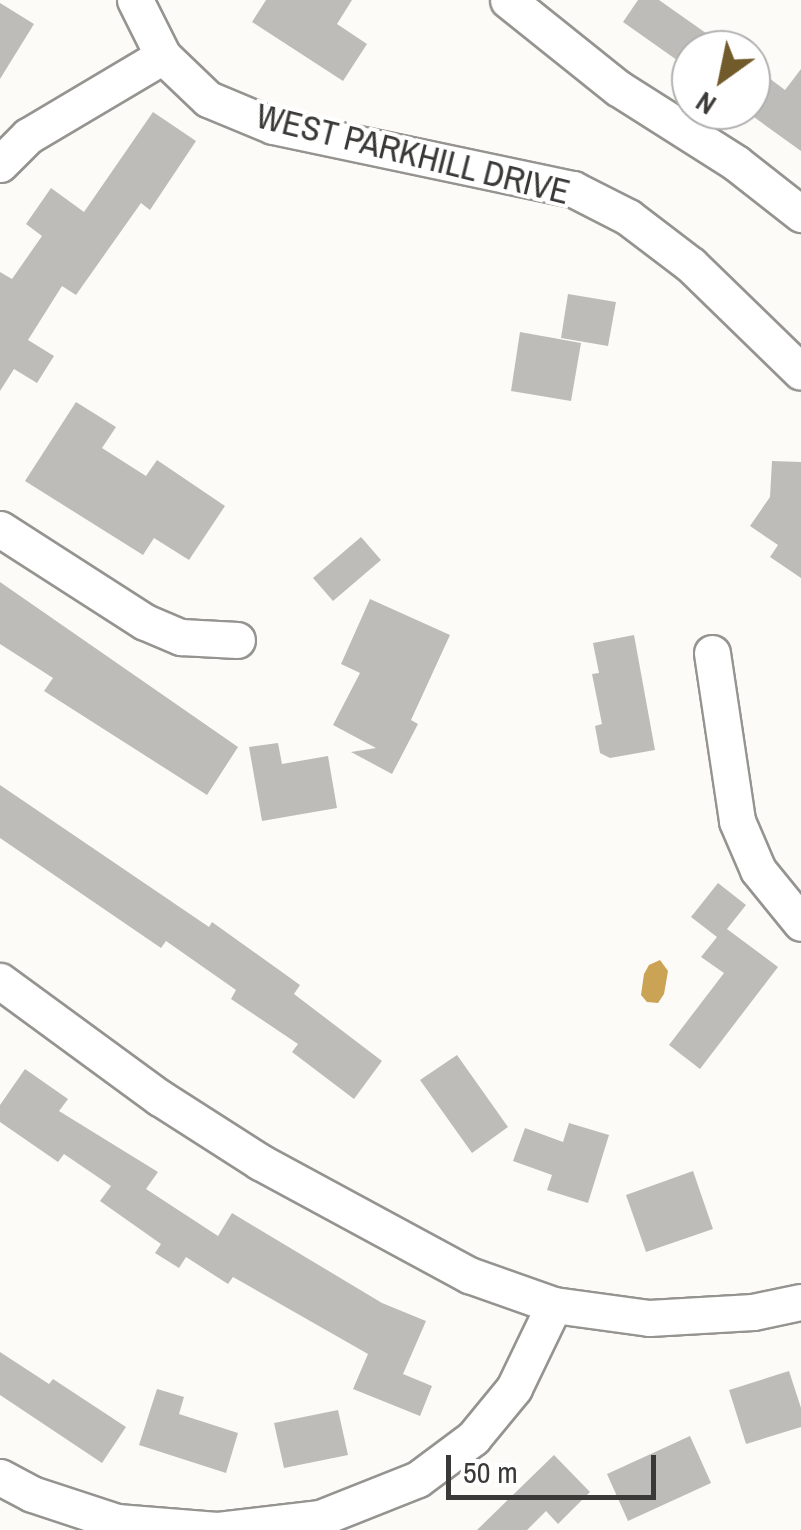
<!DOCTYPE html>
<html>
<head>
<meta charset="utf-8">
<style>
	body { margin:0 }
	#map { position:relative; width:801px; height:1530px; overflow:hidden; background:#fdfbf8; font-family:"Archivo Narrow",sans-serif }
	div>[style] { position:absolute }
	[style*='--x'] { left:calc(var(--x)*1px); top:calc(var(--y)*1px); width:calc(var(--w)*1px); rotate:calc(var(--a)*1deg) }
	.water>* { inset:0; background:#caa355 }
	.building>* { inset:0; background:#bebcb9 }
	.roads { filter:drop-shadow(2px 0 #959490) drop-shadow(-2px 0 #959490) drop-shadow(0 2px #959490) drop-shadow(0 -2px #959490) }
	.minor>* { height:35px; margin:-17.5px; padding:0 17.5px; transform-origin:17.5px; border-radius:17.5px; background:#fff }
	span { translate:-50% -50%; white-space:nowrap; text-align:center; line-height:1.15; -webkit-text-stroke:8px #fff; paint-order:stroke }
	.street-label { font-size:35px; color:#3a3937 }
	.north { position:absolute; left:671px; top:30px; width:100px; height:100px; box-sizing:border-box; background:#fff; border:2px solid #b0b0af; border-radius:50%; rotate:213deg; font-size:28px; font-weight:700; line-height:40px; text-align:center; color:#3a3937 }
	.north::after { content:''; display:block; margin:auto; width:35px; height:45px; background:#725b2b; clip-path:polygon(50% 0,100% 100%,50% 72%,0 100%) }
	.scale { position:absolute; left:446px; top:1455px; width:210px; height:45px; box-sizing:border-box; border:5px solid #3a3937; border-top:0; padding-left:12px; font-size:30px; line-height:35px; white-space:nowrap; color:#3a3937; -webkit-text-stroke:8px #fff; paint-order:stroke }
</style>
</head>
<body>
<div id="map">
	<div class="water">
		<div style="clip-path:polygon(660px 960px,668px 971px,664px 994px,658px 1003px,647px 1002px,641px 995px,644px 974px,649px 965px)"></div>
	</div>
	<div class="building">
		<div style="clip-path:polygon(266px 0,352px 0,337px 24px,367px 44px,343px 81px,252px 22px)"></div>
		<div style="clip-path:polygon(638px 0,659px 0,730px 50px,691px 50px,691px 70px,623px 22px)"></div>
		<div style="clip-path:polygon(0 3px,34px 24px,0 79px)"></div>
		<div style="clip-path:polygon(801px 69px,801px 151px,751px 115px,751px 85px,761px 72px,785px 90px)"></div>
		<div style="clip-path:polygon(153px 112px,196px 141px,150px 210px,141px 203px,76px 295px,62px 286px,28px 340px,54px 356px,37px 383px,14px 369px,0 391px,0 272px,12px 279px,42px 236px,26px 224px,51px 188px,84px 212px)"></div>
		<div style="clip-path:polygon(568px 294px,616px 302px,608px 346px,561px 338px)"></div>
		<div style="clip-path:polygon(520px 332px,581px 343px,571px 401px,511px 391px)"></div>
		<div style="clip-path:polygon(76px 402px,116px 427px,102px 448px,146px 476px,157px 460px,225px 506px,189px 560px,154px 538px,143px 555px,25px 481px)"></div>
		<div style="clip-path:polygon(772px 461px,801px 462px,801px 578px,770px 557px,778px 545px,750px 526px,770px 497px)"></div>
		<div style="clip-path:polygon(361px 537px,381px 560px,333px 601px,313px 578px)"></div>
		<div style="clip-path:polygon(0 582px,238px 747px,207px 795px,44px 691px,53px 678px,0 644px)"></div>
		<div style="clip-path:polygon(370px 599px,450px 635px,411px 720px,418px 724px,392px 774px,351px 752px,376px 748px,333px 725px,360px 673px,341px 664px)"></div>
		<div style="clip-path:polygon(634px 635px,655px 750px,610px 758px,600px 753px,595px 726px,602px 724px,592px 674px,599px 673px,593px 643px)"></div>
		<div style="clip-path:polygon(278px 743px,282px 764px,328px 756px,337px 808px,262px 821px,249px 747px)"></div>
		<div style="clip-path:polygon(0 785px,209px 927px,212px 922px,300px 985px,294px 994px,382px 1061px,354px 1099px,292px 1052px,298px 1044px,231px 999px,236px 990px,166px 941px,161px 948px,0 838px)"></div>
		<div style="clip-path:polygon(718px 883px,746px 905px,727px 929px,778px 967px,700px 1069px,669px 1045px,724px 973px,701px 957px,717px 937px,691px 917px)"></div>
		<div style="clip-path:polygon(457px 1055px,508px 1127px,472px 1153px,420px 1080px)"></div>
		<div style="clip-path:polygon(25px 1069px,68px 1099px,59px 1111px,158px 1172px,146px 1189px,218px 1236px,232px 1213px,382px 1303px,426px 1321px,403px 1374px,432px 1386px,420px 1416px,353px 1389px,368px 1354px,233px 1277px,228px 1284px,186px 1257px,179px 1268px,155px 1253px,161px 1244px,100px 1201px,111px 1186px,64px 1154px,58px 1162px,0 1122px,0 1105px)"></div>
		<div style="clip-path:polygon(569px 1123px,609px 1135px,588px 1203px,547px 1190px,552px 1175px,513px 1161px,525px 1128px,563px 1142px)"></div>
		<div style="clip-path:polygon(693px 1171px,713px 1229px,646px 1252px,626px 1195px)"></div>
		<div style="clip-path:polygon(0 1352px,49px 1384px,53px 1379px,126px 1427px,102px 1463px,0 1395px)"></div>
		<div style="clip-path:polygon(789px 1371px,801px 1408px,801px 1427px,746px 1444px,729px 1390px)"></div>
		<div style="clip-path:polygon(157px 1389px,184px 1397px,179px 1414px,238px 1433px,226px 1473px,139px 1445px)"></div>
		<div style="clip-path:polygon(338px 1410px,348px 1455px,284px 1468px,274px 1423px)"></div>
		<div style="clip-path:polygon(690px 1436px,711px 1483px,628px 1521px,607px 1474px)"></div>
		<div style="clip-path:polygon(554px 1455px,590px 1492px,558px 1524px,546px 1511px,527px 1530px,477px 1530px)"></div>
	</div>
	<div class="roads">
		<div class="minor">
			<div style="--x:135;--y:0;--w:63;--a:63.4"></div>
			<div style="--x:163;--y:56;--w:62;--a:43.7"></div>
			<div style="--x:208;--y:99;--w:70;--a:22.6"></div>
			<div style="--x:273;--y:126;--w:307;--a:11.9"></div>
			<div style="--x:573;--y:189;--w:62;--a:27"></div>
			<div style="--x:628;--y:217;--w:79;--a:37.3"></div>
			<div style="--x:691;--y:265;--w:153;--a:44.2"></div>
			<div style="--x:508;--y:0;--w:141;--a:38.7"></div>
			<div style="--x:618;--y:88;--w:140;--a:32.4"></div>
			<div style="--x:736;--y:163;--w:83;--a:38.1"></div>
			<div style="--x:0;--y:164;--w:40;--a:-45"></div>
			<div style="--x:28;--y:136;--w:157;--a:-30.7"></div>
			<div style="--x:0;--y:529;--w:172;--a:32.7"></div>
			<div style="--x:145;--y:622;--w:39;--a:23"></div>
			<div style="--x:181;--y:637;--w:56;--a:3.1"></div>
			<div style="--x:712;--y:653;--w:170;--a:81.5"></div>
			<div style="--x:737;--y:821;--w:53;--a:66.8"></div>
			<div style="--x:758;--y:870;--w:68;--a:50.9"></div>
			<div style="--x:0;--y:981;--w:198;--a:36.2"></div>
			<div style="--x:160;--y:1098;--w:119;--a:32.6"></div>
			<div style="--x:260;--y:1162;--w:238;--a:28.4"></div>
			<div style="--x:469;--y:1275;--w:90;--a:19.4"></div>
			<div style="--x:554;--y:1305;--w:96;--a:7.8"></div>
			<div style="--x:649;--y:1318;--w:104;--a:-3.3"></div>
			<div style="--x:753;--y:1312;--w:49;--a:-11.8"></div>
			<div style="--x:0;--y:1477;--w:36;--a:28"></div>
			<div style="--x:32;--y:1494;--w:89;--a:18.2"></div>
			<div style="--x:117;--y:1522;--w:100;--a:4.6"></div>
			<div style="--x:218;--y:1530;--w:103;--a:-6.7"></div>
			<div style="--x:320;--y:1518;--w:105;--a:-21.7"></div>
			<div style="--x:418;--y:1479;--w:69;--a:-36.7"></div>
			<div style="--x:473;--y:1438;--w:65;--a:-50.6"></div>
			<div style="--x:514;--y:1388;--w:92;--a:-64.3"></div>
		</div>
	</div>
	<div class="street-label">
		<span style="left:413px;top:154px;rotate:14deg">WEST PARKHILL DRIVE</span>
	</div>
	<div class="north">N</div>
	<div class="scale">50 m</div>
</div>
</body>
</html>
